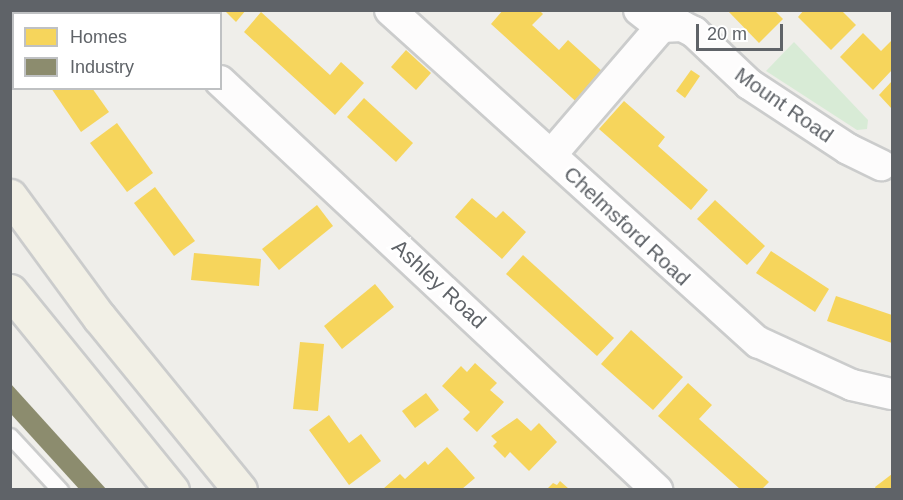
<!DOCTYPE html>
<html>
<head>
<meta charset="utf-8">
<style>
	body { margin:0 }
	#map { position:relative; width:903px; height:500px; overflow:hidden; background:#efeeea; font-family:Arial,sans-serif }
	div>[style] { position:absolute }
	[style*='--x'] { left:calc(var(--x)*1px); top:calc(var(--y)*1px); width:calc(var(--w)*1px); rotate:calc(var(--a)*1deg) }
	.green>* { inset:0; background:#d8ebd6 }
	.homes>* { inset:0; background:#f6d55c }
	.industry>* { inset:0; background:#8c8c6e }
	.roads { filter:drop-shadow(2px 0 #cbcccc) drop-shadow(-2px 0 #cbcccc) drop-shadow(0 2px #cbcccc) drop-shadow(0 -2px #cbcccc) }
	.service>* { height:15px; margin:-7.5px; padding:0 7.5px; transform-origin:7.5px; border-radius:7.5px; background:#fdfcfc }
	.minor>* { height:30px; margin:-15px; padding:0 15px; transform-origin:15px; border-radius:15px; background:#fdfcfc }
	.trunk>* { height:33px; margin:-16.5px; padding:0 16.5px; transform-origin:16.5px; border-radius:16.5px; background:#f2f0e6 }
	span { translate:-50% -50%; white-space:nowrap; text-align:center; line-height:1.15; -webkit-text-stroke:6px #fff; paint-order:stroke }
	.street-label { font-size:21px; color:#5f6368 }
	.frame { position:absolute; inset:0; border:12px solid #5f6368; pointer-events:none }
	.legend { position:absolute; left:12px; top:12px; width:210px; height:78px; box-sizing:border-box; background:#fff; border:2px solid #bfc1c3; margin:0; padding:8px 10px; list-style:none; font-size:18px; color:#5f6368 }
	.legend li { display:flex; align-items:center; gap:12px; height:30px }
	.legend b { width:30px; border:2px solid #bfc1c3 }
	.scale { position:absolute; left:696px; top:24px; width:87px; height:27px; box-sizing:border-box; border:3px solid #5f6368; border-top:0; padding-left:8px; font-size:18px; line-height:21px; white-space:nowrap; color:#5f6368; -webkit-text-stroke:4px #fff; paint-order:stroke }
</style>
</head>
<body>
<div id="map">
	<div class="green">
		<div style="clip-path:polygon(794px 42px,868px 120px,867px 129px,857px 130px,766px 71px)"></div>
	</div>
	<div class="homes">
		<div style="clip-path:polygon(18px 10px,50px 10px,52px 14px,11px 14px)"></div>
		<div style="clip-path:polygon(224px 10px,246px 10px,236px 22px)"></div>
		<div style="clip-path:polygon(503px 10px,539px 10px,543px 14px,532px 25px,559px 50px,568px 40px,603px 72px,583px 108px,491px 24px)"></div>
		<div style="clip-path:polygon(727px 10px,774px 10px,783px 19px,759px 43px)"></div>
		<div style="clip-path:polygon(804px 10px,841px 10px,856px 25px,831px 50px,798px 17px)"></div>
		<div style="clip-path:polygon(261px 12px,330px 75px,341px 62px,364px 83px,335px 115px,244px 32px)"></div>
		<div style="clip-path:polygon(863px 33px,881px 51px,892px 40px,892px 70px,873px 90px,840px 57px)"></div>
		<div style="clip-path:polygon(406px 50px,431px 73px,416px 90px,391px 67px)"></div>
		<div style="clip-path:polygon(691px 70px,700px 76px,685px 98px,676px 91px)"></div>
		<div style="clip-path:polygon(892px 81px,892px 109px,879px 95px)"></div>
		<div style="clip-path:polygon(51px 88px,92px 88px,109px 112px,81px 132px)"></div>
		<div style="clip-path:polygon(364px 98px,413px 143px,396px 162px,347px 117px)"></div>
		<div style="clip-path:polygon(624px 101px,665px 137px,658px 146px,708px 190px,691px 210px,599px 129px)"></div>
		<div style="clip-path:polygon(117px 123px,153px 173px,127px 192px,90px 143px)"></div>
		<div style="clip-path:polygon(155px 187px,195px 241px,174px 256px,134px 203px)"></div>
		<div style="clip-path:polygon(472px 198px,496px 218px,503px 211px,526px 232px,502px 259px,455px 217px)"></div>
		<div style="clip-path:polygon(715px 200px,765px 246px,747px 265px,697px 219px)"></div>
		<div style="clip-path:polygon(317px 205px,333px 226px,279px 270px,262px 249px)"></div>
		<div style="clip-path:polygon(771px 251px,829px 289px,815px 312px,756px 273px)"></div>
		<div style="clip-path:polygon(194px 253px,261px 259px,259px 286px,191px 280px)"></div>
		<div style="clip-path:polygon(523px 255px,614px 338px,597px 356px,506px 274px)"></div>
		<div style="clip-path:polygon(375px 284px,394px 307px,342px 349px,324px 326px)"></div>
		<div style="clip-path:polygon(836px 296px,892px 315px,892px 343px,827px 321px)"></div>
		<div style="clip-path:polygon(631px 330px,683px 377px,653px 410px,601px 364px)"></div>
		<div style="clip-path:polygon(300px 342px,324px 344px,318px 411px,293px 409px)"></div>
		<div style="clip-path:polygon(475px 363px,497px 383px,490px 390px,504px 402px,477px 432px,463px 419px,470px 412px,442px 386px,461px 366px,467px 372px)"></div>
		<div style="clip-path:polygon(688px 383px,712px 405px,699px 419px,769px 482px,762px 489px,740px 489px,658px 416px)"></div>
		<div style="clip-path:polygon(426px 393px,439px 410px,415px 428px,402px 411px)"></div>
		<div style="clip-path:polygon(329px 415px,349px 443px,361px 434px,381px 461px,349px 485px,309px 430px)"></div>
		<div style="clip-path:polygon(517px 418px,531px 431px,539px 423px,557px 442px,529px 471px,510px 452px,505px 458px,493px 446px,497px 442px,491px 436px)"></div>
		<div style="clip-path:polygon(447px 447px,475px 478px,462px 489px,383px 489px,400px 474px,405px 479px,425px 461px,428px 465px)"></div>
		<div style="clip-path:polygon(892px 474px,892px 489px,876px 489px,875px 487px)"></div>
		<div style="clip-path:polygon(560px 481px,569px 489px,547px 489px,553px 483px,557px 485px)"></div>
	</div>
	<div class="industry">
		<div style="clip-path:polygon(10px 383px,107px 490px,80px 490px,10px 413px)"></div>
	</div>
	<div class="roads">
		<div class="service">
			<div style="--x:10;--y:436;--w:74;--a:47.2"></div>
		</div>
		<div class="minor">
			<div style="--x:161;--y:10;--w:4;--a:76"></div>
			<div style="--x:390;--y:10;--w:496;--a:42.1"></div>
			<div style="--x:758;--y:342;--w:103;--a:24.6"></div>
			<div style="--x:852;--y:385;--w:41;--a:12.7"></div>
			<div style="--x:639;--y:10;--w:28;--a:38"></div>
			<div style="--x:661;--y:27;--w:21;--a:-3"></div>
			<div style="--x:682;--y:26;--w:13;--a:27"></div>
			<div style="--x:694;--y:32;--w:76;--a:43.4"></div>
			<div style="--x:749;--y:84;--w:118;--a:33.3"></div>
			<div style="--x:848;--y:149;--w:37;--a:26"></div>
			<div style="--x:220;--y:81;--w:599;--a:43.1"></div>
			<div style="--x:551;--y:155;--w:169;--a:-49.3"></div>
		</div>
		<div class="trunk">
			<div style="--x:10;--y:196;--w:150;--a:53.7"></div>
			<div style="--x:99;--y:317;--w:223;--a:50.8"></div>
			<div style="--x:10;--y:291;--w:257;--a:50.9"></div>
		</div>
	</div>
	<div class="street-label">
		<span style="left:784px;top:105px;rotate:35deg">Mount Road</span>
		<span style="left:627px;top:226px;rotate:43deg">Chelmsford Road</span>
		<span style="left:439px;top:284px;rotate:43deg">Ashley Road</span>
	</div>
	<div class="frame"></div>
	<ul class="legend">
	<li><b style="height:16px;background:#f6d55c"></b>Homes</li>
	<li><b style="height:16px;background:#8c8c6e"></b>Industry</li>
	</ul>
	<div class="scale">20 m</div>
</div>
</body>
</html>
